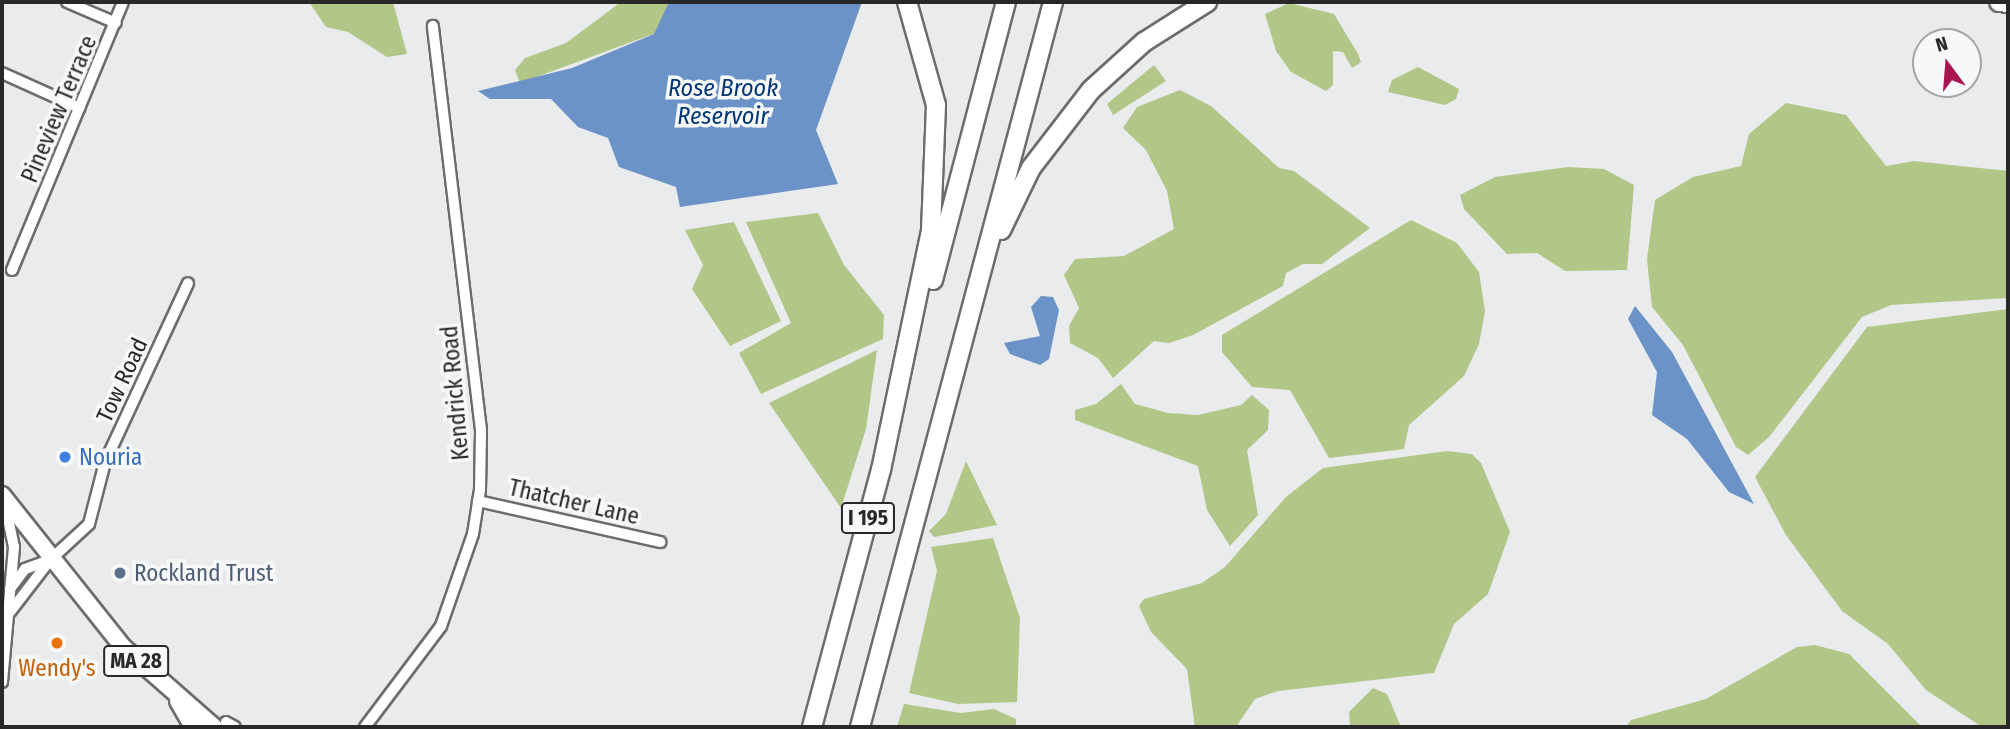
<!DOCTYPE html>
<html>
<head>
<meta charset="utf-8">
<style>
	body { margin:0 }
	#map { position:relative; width:2010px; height:729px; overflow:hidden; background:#e9ebec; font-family:"Fira Sans Condensed",sans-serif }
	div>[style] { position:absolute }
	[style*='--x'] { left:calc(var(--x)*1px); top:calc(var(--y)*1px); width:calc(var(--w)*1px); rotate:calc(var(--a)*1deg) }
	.green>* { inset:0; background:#b2c688 }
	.water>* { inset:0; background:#6c93c7 }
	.roads { filter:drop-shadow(2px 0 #6b6c6d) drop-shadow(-2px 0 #6b6c6d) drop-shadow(0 2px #6b6c6d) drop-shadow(0 -2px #6b6c6d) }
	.minor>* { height:10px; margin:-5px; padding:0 5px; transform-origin:5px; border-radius:5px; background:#fff }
	.primary>* { height:16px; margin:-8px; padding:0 8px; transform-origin:8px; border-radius:8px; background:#fff }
	.motorway>* { height:18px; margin:-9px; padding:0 9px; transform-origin:9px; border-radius:9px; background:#fff }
	.dots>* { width:19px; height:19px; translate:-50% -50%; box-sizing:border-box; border:4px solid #f7f8f9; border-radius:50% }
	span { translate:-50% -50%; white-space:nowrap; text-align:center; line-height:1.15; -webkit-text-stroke:7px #f7f8f9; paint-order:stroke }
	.shield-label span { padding:2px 5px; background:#f7f8f9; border:2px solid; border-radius:5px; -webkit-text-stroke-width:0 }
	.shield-label { font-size:21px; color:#282828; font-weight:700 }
	.street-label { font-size:23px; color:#282828 }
	.shop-label { font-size:23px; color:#366cbe }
	.left { translate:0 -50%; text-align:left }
	.service-label { font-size:23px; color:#4e5e75 }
	.food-label { font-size:23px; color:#c56008 }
	.water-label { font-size:24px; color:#003674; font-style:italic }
	.frame { position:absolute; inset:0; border:4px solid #282828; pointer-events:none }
	.north { position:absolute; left:1912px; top:28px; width:70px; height:70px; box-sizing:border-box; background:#f7f8f9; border:2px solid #a4a5a5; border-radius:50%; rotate:344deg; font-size:19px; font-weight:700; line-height:28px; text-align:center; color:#282828 }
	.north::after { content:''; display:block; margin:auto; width:24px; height:32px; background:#a71653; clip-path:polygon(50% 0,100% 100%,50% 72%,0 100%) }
</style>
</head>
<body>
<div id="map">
	<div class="green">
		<div style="clip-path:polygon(309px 2px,393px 2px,407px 54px,387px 57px,348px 32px,326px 27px)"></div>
		<div style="clip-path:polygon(621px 2px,669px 2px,656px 33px,520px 83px,515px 70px,525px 58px,566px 43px)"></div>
		<div style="clip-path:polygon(1289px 3px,1334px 14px,1358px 54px,1361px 62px,1352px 68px,1343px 52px,1333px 51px,1333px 85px,1326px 91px,1291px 72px,1276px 51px,1265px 14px)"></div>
		<div style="clip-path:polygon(1154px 65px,1166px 81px,1113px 115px,1107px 104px)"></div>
		<div style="clip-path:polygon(1418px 67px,1459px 89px,1456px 99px,1445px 105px,1388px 92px,1392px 80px)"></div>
		<div style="clip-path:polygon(1180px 90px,1211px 106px,1279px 168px,1294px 171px,1370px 228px,1322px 264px,1303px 264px,1286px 273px,1283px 286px,1193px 335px,1169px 343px,1154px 341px,1113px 378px,1098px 358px,1070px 343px,1069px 326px,1079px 308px,1064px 275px,1075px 259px,1124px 256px,1174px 229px,1167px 191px,1146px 150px,1123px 128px,1137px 107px)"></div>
		<div style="clip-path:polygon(1786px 103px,1846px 115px,1886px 166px,1914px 161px,2008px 171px,2008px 298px,1891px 305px,1862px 317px,1769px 437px,1748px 455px,1736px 447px,1683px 345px,1652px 307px,1647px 259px,1655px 200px,1693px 177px,1741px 166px,1749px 134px)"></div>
		<div style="clip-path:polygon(1568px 167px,1604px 169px,1634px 185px,1627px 270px,1565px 271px,1537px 253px,1507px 254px,1464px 209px,1460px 195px,1495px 177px)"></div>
		<div style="clip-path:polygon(818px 213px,844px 265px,884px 315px,883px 339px,761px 394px,739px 353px,791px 323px,746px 222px)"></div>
		<div style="clip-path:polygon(1411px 220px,1457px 243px,1479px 272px,1485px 311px,1479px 344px,1464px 376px,1409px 425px,1404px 449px,1329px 458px,1290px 390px,1252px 387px,1222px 352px,1222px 335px)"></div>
		<div style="clip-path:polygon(734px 222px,781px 321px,730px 346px,692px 289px,703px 265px,685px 230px)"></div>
		<div style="clip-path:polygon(2008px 309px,2008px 727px,1982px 727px,1926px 690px,1888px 644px,1842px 611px,1786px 535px,1755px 477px,1867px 327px)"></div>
		<div style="clip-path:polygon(877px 350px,866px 429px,841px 508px,769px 403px)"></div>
		<div style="clip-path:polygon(1121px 384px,1135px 404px,1168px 413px,1198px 415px,1241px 405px,1252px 395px,1269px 410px,1268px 430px,1247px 450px,1258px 515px,1230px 546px,1207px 510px,1198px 466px,1075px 420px,1075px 410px,1096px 404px)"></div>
		<div style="clip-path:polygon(1447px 451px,1472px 454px,1481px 463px,1510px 532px,1488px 594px,1454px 624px,1434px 673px,1278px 691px,1255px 699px,1236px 727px,1195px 727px,1187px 669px,1151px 632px,1139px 606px,1144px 599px,1202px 583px,1225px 567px,1286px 497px,1323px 468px)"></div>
		<div style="clip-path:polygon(966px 461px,997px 525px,934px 537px,929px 531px,946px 514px)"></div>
		<div style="clip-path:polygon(993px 538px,1020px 618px,1017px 702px,958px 704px,909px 693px,937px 571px,931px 547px)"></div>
		<div style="clip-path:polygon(1815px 645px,1849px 654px,1922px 727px,1626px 727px,1631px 720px,1706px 699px,1797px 647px)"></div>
		<div style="clip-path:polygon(1373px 688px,1387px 694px,1401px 727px,1350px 727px,1349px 712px)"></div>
		<div style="clip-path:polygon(904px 704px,961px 713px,994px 709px,1016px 719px,1016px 727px,897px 727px)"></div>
	</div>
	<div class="water">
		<div style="clip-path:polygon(669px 2px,862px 2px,816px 130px,838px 184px,680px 207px,676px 187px,619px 167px,608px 138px,578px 127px,551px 99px,490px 99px,478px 91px,572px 68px,654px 34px)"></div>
		<div style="clip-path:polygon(1041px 296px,1053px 297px,1059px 310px,1049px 359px,1040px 365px,1010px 354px,1004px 343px,1040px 336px,1031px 307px)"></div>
		<div style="clip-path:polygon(1635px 306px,1672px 352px,1754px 504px,1729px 492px,1687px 439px,1652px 415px,1657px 372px,1628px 319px)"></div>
	</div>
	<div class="roads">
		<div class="minor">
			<div style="--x:67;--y:2;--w:53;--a:23.2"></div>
			<div style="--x:2;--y:73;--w:85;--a:24.2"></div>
			<div style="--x:12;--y:270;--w:290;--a:-67.5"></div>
			<div style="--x:478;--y:501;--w:187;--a:12.7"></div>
			<div style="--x:10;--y:589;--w:25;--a:-53"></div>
			<div style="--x:25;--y:569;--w:27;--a:-20"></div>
			<div style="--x:10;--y:612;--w:66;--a:-52.4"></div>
			<div style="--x:50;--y:560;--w:53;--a:-42.7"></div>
			<div style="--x:89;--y:524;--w:64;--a:-75.5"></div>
			<div style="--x:105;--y:462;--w:197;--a:-65.1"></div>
			<div style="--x:2;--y:682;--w:136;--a:-84.9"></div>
			<div style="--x:14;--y:547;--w:44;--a:-101.8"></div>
			<div style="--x:226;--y:722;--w:10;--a:29"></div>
			<div style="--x:365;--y:727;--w:126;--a:-53"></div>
			<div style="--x:441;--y:626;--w:97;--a:-70.8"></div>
			<div style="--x:473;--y:534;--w:45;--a:-81"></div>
			<div style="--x:480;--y:490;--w:60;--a:-89"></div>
			<div style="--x:481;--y:430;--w:407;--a:-96.8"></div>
		</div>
		<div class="primary">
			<div style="--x:2;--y:495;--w:194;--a:51.5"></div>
			<div style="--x:123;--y:647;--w:121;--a:41.3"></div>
			<div style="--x:178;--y:701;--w:30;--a:60"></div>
		</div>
		<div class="motorway">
			<div style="--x:1999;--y:2;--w:9;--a:6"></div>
			<div style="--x:1001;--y:230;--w:69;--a:-64.2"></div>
			<div style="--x:1031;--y:168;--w:98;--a:-52.4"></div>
			<div style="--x:1091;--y:90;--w:72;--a:-42.2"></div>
			<div style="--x:1144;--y:42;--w:75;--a:-32.4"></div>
			<div style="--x:933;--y:280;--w:287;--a:-75.3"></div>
			<div style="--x:812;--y:727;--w:266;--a:-75"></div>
			<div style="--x:881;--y:470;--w:245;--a:-78.2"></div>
			<div style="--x:931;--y:230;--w:125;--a:-87.7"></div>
			<div style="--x:936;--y:105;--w:107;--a:-105.7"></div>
			<div style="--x:860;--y:727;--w:750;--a:-75.09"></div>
		</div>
	</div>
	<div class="dots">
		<div style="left:65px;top:457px;background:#3f7fe0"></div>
		<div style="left:120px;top:573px;background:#5c6f8a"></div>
		<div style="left:57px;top:643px;background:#e8710a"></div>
	</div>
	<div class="shield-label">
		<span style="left:868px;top:518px">I 195</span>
		<span style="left:136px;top:661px">MA 28</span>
	</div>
	<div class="street-label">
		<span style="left:59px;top:109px;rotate:-67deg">Pineview Terrace</span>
		<span style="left:122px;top:380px;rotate:-65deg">Tow Road</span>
		<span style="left:455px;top:393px;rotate:-95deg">Kendrick Road</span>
		<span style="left:574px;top:502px;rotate:13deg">Thatcher Lane</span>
	</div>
	<div class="shop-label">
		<span class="left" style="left:79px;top:457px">Nouria</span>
	</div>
	<div class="service-label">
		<span class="left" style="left:134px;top:573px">Rockland Trust</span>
	</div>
	<div class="food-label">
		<span style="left:57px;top:668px">Wendy's</span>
	</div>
	<div class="water-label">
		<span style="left:723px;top:103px">Rose Brook<br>Reservoir</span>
	</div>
	<div class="frame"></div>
	<div class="north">N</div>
</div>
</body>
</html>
